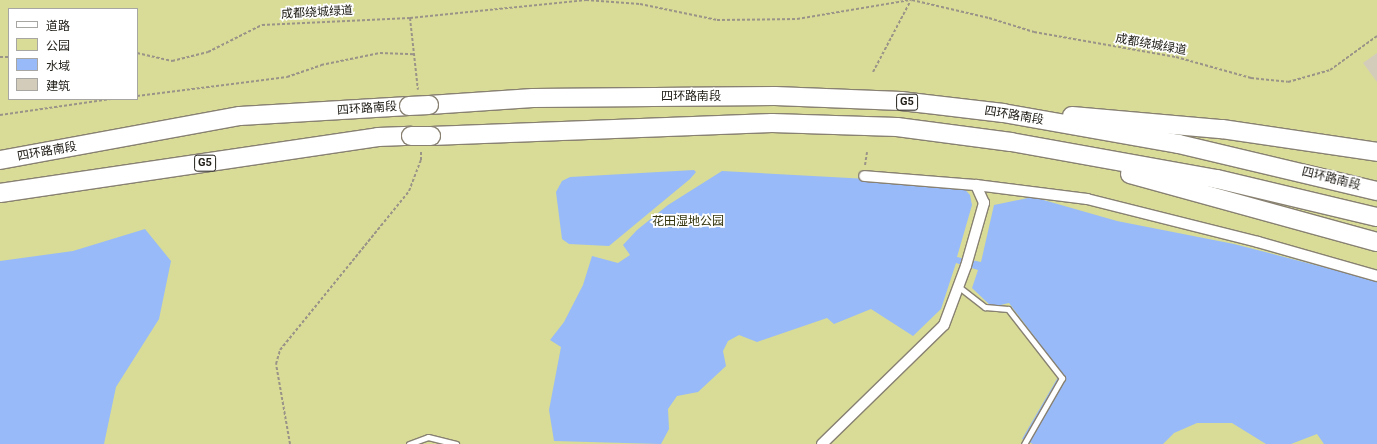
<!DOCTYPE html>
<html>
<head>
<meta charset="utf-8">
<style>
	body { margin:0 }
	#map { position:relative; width:1377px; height:444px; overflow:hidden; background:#f2ead9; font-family:Roboto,"Noto Sans SC",sans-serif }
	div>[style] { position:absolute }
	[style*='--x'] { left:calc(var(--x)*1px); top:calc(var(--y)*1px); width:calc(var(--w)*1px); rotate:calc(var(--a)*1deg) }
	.green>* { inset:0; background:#d8dc97 }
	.water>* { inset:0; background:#98baf8 }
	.building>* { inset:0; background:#d4ccbb }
	.path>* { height:2px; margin-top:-1px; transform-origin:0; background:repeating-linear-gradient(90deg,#9a9488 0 3px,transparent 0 5px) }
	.roads { filter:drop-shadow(1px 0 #888172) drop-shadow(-1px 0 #888172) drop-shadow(0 1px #888172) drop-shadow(0 -1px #888172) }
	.service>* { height:5px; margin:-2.5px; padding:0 2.5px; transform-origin:2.5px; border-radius:2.5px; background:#fff }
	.minor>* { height:10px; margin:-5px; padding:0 5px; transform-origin:5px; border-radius:5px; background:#fff }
	.motorway>* { height:18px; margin:-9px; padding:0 9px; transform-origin:9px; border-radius:9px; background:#fff }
	.bridges { filter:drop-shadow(1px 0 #888172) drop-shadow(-1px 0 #888172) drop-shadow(0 1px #888172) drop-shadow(0 -1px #888172) }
	.motorway-bridge>* { height:18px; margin:-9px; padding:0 9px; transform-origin:9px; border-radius:9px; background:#fff }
	span { translate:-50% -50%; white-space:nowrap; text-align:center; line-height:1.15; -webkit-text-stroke:3.5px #fff; paint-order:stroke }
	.shield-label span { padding:1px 3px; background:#fff; border:1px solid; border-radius:3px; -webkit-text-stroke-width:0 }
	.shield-label { font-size:11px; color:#23201a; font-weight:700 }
	.street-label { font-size:12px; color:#23201a }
	.park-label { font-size:12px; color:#34350c }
	.legend { position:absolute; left:8px; top:8px; width:130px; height:92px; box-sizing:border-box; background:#fff; border:1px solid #a7a6a3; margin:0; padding:5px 7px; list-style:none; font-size:12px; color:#23201a }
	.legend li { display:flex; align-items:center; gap:8px; height:20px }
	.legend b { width:20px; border:1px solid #a7a6a3 }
</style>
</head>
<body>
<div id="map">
	<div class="green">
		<div style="clip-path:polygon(evenodd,0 0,1377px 0,1377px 444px,0 444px,0 0,9px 9px,137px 9px,137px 99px,9px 99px,9px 9px)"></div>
	</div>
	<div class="water">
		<div style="clip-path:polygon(694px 170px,696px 172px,690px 179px,609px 246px,569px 244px,562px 239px,556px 192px,562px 181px,570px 177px)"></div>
		<div style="clip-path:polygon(722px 171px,960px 184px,970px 195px,972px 205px,957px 257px,981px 262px,994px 205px,1033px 197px,1117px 221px,1234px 244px,1377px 281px,1377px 444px,1324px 444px,1317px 434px,1291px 444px,1266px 444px,1232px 423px,1197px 423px,1174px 433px,1163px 444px,1033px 444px,1022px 439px,1061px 372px,1009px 303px,992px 307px,972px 288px,978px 270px,956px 263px,941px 309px,913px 336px,871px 309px,834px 324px,827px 318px,757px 342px,739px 335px,728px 341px,723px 351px,726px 366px,698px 392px,677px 396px,668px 409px,669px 429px,661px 444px,554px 441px,549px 410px,561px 347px,550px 340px,564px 322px,583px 285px,592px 256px,618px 263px,630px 255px,623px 245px,637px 230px,668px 205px)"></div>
		<div style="clip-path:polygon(145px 229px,171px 261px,159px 319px,116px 387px,104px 444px,0 444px,0 261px,73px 251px)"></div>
	</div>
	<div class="building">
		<div style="clip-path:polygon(1377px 53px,1377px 82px,1363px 63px)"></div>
	</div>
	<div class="path">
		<div style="--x:912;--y:0;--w:79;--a:13.2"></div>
		<div style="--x:989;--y:18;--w:47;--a:17.3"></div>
		<div style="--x:1034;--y:32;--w:144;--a:10"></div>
		<div style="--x:1176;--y:57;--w:78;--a:15.6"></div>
		<div style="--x:1251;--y:78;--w:37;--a:6"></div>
		<div style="--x:1288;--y:82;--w:44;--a:-15.9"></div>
		<div style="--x:1330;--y:70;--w:58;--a:-35.9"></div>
		<div style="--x:410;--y:18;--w:72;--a:83.7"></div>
		<div style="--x:137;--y:53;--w:36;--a:13"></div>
		<div style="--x:172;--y:61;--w:37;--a:-14"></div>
		<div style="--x:208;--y:52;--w:60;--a:-26.6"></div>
		<div style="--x:262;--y:25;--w:148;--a:-2.7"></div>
		<div style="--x:410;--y:18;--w:177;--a:-5.8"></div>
		<div style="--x:586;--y:0;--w:54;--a:4.2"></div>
		<div style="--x:640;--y:4;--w:79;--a:11.7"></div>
		<div style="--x:717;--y:20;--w:80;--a:-0.7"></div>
		<div style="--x:797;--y:19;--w:116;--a:-9.5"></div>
		<div style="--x:0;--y:57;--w:9;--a:0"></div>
		<div style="--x:873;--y:72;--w:81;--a:-62.2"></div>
		<div style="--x:137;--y:96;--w:151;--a:-7.2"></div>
		<div style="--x:287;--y:77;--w:36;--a:-19"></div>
		<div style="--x:321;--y:65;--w:60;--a:-11.5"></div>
		<div style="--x:380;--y:53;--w:34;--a:2"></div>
		<div style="--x:0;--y:115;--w:112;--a:-8.2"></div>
		<div style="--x:865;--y:165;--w:13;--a:-81"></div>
		<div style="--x:290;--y:444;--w:81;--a:-99.9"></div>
		<div style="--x:276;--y:364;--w:15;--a:-74"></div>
		<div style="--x:280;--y:350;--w:205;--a:-50.9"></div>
		<div style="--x:409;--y:191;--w:33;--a:-69"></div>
		<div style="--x:421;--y:160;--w:9;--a:-90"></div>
	</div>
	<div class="roads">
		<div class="service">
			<div style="--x:959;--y:287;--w:33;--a:38"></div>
			<div style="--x:985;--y:307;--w:23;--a:5"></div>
			<div style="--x:1008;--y:309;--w:88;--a:52"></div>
			<div style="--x:1062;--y:378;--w:76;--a:119.9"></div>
			<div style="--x:409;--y:444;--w:20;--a:-20"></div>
			<div style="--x:428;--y:437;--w:29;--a:14"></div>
		</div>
		<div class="minor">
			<div style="--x:976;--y:185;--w:112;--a:7.2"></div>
			<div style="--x:1087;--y:199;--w:176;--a:14.1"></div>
			<div style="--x:1258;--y:242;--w:124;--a:15.9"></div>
			<div style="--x:822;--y:444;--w:170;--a:-44.3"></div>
			<div style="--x:944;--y:325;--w:63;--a:-69.6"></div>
			<div style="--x:966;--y:266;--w:66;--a:-74.1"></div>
			<div style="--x:984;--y:203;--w:20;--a:-114"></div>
			<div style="--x:976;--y:185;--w:112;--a:-175.4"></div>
		</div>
		<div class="motorway">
			<div style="--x:429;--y:105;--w:104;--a:-3.9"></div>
			<div style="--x:533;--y:98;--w:242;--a:-0.5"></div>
			<div style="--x:775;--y:96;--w:126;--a:2.3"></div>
			<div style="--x:901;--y:101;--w:103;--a:6.7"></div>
			<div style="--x:1003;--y:113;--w:179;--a:10"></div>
			<div style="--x:1179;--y:144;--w:204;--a:13.4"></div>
			<div style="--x:1072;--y:116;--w:151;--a:5"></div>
			<div style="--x:1222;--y:129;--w:157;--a:8.4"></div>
			<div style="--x:431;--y:136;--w:341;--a:-2.2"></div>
			<div style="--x:772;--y:123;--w:125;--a:1.8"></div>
			<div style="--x:897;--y:127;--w:115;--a:7.5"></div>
			<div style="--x:1011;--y:142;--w:209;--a:10.2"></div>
			<div style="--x:1217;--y:179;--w:164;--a:13.4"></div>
			<div style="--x:0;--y:160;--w:244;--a:-10.4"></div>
			<div style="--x:240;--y:116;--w:169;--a:-3.4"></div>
			<div style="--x:1130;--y:174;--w:256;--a:15.4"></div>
			<div style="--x:0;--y:193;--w:382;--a:-8.4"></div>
			<div style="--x:378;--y:137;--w:33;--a:-2"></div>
		</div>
	</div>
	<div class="bridges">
		<div class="motorway-bridge">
			<div style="--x:409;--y:106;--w:20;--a:-3"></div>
			<div style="--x:411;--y:136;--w:20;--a:0"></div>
		</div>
	</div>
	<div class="shield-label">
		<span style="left:907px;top:102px">G5</span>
		<span style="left:205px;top:163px">G5</span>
	</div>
	<div class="street-label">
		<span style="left:317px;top:13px;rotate:-3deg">成都绕城绿道</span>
		<span style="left:1151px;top:45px;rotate:10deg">成都绕城绿道</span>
		<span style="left:691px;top:97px">四环路南段</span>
		<span style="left:367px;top:109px;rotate:-4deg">四环路南段</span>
		<span style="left:1014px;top:116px;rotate:9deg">四环路南段</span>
		<span style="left:47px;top:152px;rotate:-10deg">四环路南段</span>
		<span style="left:1331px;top:179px;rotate:14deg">四环路南段</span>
	</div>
	<div class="park-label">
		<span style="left:688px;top:222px">花田湿地公园</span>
	</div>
	<ul class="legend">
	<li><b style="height:5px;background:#fff"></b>道路</li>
	<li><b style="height:11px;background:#d8dc97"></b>公园</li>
	<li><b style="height:11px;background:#98baf8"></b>水域</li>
	<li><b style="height:11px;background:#d4ccbb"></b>建筑</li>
	</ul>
</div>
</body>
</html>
